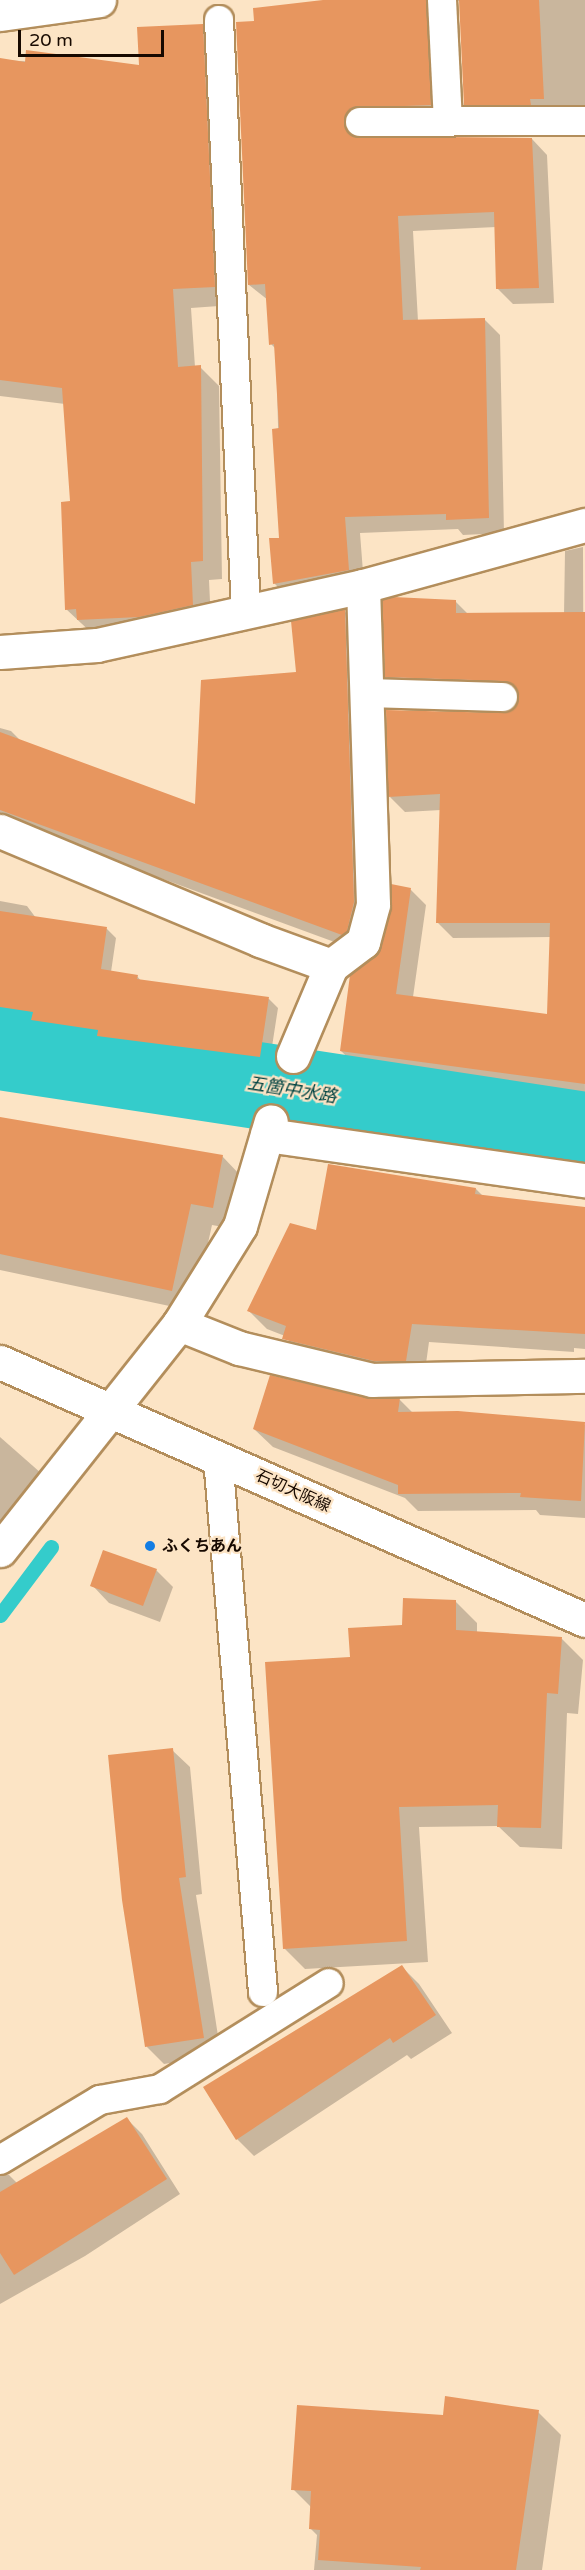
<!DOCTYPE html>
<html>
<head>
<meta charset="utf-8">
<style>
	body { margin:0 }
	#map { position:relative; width:585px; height:2570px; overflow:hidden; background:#fce4c5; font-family:"Varela Round","Noto Sans JP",sans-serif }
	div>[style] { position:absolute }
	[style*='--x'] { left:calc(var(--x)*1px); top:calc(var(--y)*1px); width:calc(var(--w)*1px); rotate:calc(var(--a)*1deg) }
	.shadow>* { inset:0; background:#0003 }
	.stream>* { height:15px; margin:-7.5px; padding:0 7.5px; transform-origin:7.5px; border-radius:7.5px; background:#34cccb }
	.river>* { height:87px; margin:-43.5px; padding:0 43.5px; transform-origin:43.5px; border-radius:43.5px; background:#34cccb }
	.building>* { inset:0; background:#e7965f }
	.roads { filter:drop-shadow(2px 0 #b38e5c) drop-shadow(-2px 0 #b38e5c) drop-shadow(0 2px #b38e5c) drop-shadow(0 -2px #b38e5c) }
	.service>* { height:28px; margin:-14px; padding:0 14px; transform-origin:14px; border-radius:14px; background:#fff }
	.pedestrian>* { height:33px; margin:-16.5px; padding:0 16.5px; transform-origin:16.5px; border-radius:16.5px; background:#fff }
	.minor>* { height:33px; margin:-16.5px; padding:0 16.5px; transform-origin:16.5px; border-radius:16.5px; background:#fff }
	.secondary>* { height:33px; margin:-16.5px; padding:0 16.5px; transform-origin:16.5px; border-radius:16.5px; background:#fff }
	.dots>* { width:16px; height:16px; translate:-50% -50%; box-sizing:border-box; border:3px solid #fce4c5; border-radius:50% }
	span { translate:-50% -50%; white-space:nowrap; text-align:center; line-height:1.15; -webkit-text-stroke:4.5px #fce4c5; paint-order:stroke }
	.street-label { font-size:16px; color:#170900 }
	.poi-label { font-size:16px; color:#170900; font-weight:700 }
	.left { translate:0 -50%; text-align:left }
	.water-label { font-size:18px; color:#004342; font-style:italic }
	.scale { position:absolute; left:18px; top:30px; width:146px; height:27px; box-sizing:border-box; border:3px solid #170900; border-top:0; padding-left:8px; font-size:18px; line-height:21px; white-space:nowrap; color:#170900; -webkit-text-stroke:4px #fce4c5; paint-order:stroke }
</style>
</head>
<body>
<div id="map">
	<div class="shadow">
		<div style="clip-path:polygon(337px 0,585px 0,585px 113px,481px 120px,465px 104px,460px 1px,448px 2px,446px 120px,376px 121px,358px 140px,532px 139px,547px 155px,554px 303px,513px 304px,497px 288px,496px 227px,413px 231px,418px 321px,484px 319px,500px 335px,504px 533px,463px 535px,458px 529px,360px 533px,364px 585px,290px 599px,274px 583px,281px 539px,276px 349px,271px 344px,268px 300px,249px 285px,256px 23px)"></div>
		<div style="clip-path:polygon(202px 25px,221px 44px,233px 305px,191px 308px,195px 367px,200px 367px,219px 386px,222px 579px,209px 580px,211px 623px,97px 638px,66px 609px,72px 503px,65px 404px,0 396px,0 60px,140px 67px)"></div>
		<div style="clip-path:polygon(583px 547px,585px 1096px,357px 1066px,341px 1051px,382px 948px,393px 909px,393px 886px,411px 890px,426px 905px,413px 997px,549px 1015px,551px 937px,453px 938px,437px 922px,441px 810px,405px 812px,390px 797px,519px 706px,519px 695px,401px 692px,386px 676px,456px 602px,469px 615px,564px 614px,565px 551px)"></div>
		<div style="clip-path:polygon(344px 611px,361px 627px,359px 951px,0 819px,0 728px,11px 731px,22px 742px,197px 807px)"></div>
		<div style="clip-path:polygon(0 901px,27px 906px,36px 918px,107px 929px,116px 938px,111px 972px,137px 976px,141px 981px,269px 999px,278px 1008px,269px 1066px,108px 1045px,100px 1037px,42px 1029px,33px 1019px,0 1015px)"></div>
		<div style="clip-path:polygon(0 1118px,222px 1156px,243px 1178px,234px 1229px,212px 1225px,193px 1311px,0 1270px)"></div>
		<div style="clip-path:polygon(476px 1189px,483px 1196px,585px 1208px,585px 1349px,574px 1348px,574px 1352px,429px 1342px,424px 1378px,302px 1357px,285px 1336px,267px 1329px,249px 1311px,317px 1231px)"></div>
		<div style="clip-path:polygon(368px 1400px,400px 1400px,413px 1413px,458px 1412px,585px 1425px,585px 1518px,540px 1515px,536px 1510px,418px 1511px,405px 1498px,273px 1447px,254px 1429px)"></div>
		<div style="clip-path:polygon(0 1437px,58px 1488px,0 1560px)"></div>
		<div style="clip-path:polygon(156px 1570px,173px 1587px,160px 1622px,109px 1603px,92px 1585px)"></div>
		<div style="clip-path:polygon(456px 1602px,477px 1623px,477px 1633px,562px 1639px,583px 1660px,578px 1714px,567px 1713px,562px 1849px,520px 1847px,498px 1826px,419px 1827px,428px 1962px,305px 1969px,284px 1948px,352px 1658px,404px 1626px)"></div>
		<div style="clip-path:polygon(172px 1750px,190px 1767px,202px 1894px,196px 1895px,221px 2055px,164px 2064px,147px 2047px)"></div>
		<div style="clip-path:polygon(402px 1967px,419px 1984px,452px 2033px,411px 2059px,407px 2055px,254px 2156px,237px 2139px,205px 2087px)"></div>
		<div style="clip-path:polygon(127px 2119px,142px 2134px,180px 2194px,85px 2256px,0 2304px,0 2175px,9px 2175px,18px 2184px)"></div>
		<div style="clip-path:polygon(538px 2412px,561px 2435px,542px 2570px,314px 2570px,317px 2535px,310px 2528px,312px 2508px,293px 2489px,444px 2417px)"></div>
	</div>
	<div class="stream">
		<div style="--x:0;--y:1615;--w:85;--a:-53.1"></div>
	</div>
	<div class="river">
		<div style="--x:0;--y:1046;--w:592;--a:8.65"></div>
	</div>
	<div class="building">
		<div style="clip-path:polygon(323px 0,426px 0,431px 105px,352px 108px,344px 121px,351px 136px,532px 138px,539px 288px,496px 289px,494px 212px,398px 216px,403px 320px,485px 318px,489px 518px,446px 520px,446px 514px,345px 517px,349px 570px,273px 584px,269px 538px,279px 538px,272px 429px,279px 428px,274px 344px,269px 345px,265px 284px,248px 285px,236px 22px,254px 21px,253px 8px)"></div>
		<div style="clip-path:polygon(459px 0,539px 0,544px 99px,530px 99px,531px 105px,464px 105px)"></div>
		<div style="clip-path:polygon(203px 24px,215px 287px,173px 289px,178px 367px,201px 365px,203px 561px,191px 562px,193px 605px,139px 617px,77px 620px,76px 609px,65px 610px,61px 502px,70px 501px,62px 388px,0 380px,0 58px,25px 62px,26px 50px,139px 65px,137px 27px)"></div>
		<div style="clip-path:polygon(393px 597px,456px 600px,456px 613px,585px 612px,585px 1084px,340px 1051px,350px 975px,381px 947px,391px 909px,391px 884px,411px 888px,396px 994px,547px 1014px,550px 923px,436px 923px,440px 794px,388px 797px,386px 710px,503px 713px,517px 705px,518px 690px,503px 681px,385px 677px,382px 600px)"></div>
		<div style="clip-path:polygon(345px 609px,354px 902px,347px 931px,342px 935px,0 810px,0 732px,195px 804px,201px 680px,296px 672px,291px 621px)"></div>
		<div style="clip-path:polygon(0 911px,107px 927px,101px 969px,138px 975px,137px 979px,269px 997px,260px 1057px,97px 1036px,98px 1030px,31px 1020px,33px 1012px,0 1007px)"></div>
		<div style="clip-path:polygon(0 1117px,223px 1155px,213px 1208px,191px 1204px,172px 1291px,0 1254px)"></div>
		<div style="clip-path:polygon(328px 1164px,476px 1188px,475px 1194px,585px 1207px,585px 1334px,412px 1324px,406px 1361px,374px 1361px,282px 1339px,286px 1326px,247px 1311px,290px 1223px,316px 1230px)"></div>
		<div style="clip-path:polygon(270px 1375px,368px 1398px,400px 1398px,398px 1412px,458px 1411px,585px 1422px,581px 1501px,520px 1497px,521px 1493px,398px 1494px,398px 1485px,253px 1429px)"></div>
		<div style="clip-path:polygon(103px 1550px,157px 1569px,143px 1606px,90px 1586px)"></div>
		<div style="clip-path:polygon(403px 1598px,456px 1600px,456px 1630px,562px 1637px,558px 1694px,547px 1693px,541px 1828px,497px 1827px,498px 1805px,399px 1807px,407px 1941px,283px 1949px,265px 1662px,350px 1657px,348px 1628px,402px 1625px)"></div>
		<div style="clip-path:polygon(173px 1748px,186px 1877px,179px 1878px,204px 2038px,145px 2047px,122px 1900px,108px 1755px)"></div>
		<div style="clip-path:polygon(402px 1965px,436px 2015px,393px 2043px,390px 2038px,236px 2140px,203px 2087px)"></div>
		<div style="clip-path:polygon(127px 2117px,167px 2179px,14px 2275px,0 2253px,0 2192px)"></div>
		<div style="clip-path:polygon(445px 2396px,539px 2410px,516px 2570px,420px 2570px,421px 2567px,318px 2560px,320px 2530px,309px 2529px,311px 2491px,291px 2490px,297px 2405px,443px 2415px)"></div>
	</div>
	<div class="roads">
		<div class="service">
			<div style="--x:442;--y:0;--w:121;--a:87.2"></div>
			<div style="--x:219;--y:20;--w:593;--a:87.39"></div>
			<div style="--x:360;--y:122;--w:225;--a:-0.3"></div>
			<div style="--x:366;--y:693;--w:137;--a:1.7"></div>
			<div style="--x:218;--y:1458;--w:536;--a:85.18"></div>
			<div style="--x:0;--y:2160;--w:117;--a:-31"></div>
			<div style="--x:100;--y:2100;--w:61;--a:-10.4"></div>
			<div style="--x:160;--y:2089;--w:199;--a:-32.1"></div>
		</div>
		<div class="pedestrian">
			<div style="--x:179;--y:1324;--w:65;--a:21.8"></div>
			<div style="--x:239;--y:1348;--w:137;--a:13.5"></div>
			<div style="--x:372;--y:1380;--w:213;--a:-1.1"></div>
		</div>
		<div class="minor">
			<div style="--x:0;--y:14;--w:100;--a:-8"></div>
			<div style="--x:0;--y:652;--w:97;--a:-4.1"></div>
			<div style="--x:97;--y:645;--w:272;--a:-12.5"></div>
			<div style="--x:363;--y:586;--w:230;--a:-15.4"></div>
			<div style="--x:0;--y:831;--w:282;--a:22.7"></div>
			<div style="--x:260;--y:940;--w:76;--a:20.1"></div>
			<div style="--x:293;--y:1056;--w:98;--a:-67.1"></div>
			<div style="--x:331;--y:966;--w:40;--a:-37"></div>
			<div style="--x:363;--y:942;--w:39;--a:-75"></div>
			<div style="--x:373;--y:904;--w:318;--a:-91.8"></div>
			<div style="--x:267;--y:1135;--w:321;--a:8.1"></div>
			<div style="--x:0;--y:1550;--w:288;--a:-51.6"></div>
			<div style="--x:179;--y:1324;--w:115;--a:-58.1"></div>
			<div style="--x:240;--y:1226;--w:109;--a:-73.6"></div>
		</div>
		<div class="secondary">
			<div style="--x:0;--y:1362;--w:639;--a:23.8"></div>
		</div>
	</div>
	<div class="dots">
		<div style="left:150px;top:1546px;background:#137de4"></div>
	</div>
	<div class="street-label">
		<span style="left:293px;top:1491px;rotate:24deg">石切大阪線</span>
	</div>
	<div class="poi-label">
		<span class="left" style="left:162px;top:1546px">ふくちあん</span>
	</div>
	<div class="water-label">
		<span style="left:292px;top:1090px;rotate:9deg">五箇中水路</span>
	</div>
	<div class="scale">20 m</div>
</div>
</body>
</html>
